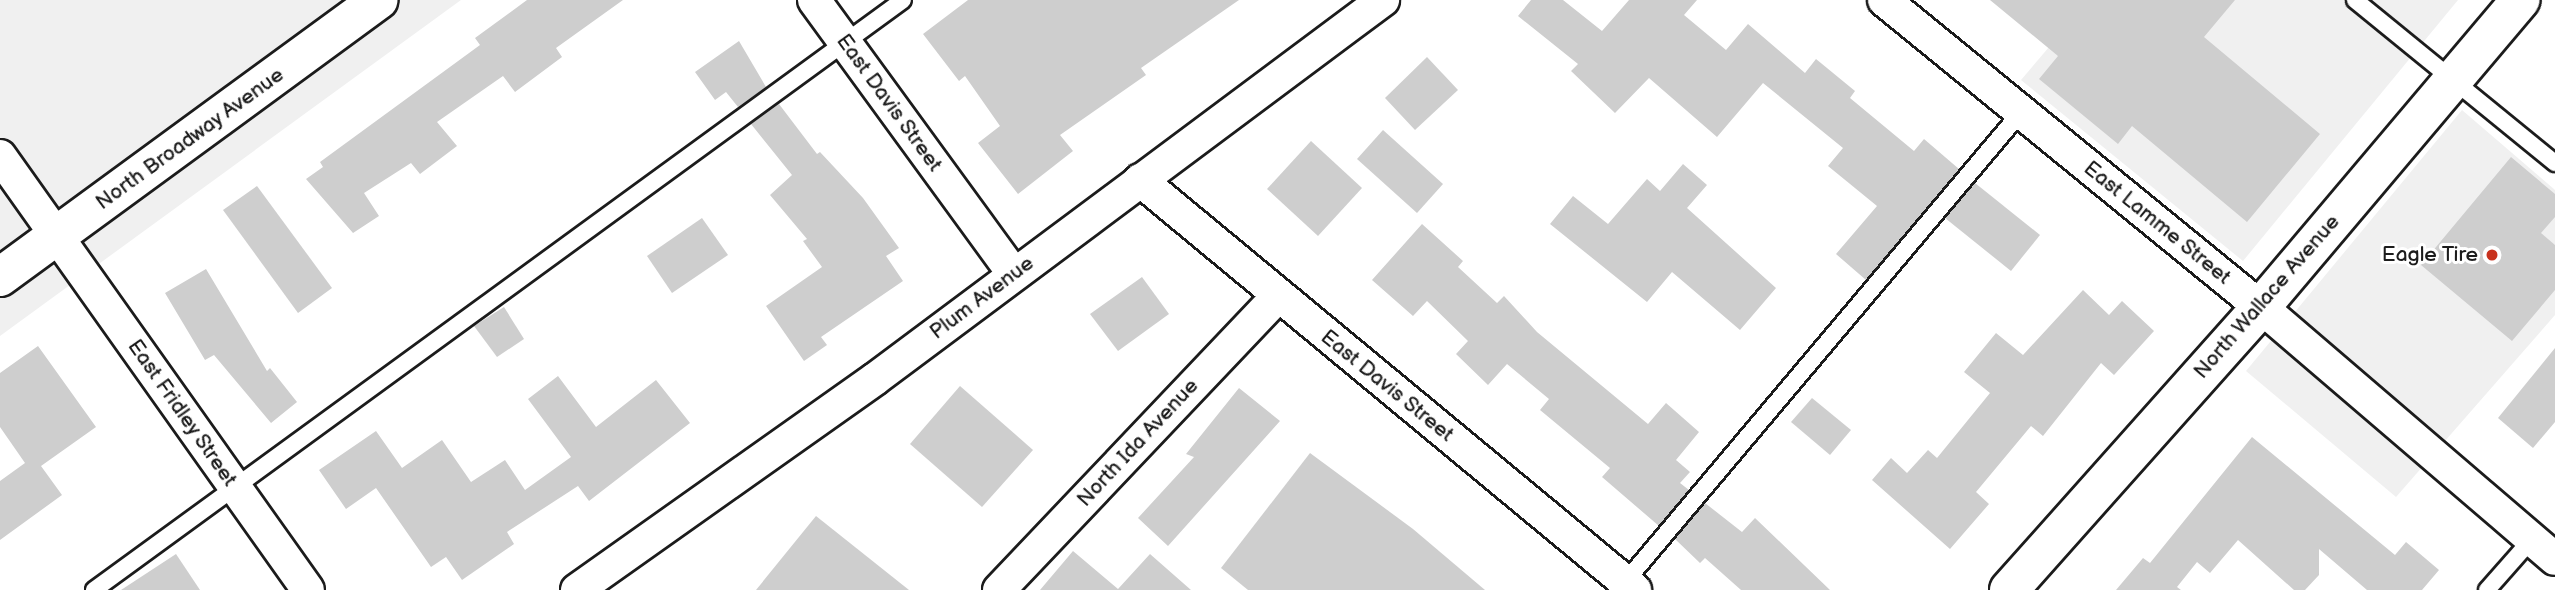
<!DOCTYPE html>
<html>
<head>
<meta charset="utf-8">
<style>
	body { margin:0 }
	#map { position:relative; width:2555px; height:590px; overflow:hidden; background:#fff; font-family:"Balsamiq Sans",sans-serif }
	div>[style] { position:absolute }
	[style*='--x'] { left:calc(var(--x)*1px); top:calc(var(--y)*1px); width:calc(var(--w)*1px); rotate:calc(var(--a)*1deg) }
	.built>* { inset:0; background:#f0f0f0 }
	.building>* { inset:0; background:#cecece }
	.roads { filter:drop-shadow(2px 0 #1c1c1c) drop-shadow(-2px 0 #1c1c1c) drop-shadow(0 2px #1c1c1c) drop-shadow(0 -2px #1c1c1c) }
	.lane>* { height:16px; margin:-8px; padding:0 8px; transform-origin:8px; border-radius:8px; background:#fff }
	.street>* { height:32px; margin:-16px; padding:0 16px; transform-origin:16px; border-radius:16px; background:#fff }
	.secondary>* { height:38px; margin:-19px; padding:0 19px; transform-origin:19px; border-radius:19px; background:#fff }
	.dots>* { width:19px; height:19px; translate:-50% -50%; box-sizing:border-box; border:4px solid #fff; border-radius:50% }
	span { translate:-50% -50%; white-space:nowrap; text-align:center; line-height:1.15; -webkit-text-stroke:6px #fff; paint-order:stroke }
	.street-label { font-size:21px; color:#1c1c1c }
	.poi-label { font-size:21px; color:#1c1c1c }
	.right { translate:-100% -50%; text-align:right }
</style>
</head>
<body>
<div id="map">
	<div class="built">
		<div style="clip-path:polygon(0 0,461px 0,0 336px)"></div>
		<div style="clip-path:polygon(2089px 0,2458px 0,2243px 261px,2021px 80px)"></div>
		<div style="clip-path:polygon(2462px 110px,2555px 190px,2555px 315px,2396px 497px,2246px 371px)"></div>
	</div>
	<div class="building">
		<div style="clip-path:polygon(527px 0,623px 0,556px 48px,562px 57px,515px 92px,503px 76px,437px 122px,457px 146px,420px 174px,411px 163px,364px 193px,379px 216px,353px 233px,306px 179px,323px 167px,320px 162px,480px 45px,475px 38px)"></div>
		<div style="clip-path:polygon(968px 0,1239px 0,1141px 68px,1146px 75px,1060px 135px,1073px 151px,1018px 194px,978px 143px,1000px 126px,965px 76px,959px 81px,923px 34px)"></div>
		<div style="clip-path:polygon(1531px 0,1563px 0,1602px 31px,1629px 0,1697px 0,1684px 15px,1726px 50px,1748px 24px,1805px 73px,1816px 59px,1855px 91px,1850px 98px,1914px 151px,1924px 139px,1959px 169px,1866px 280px,1836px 254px,1877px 206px,1828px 166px,1843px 148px,1763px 83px,1717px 137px,1649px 78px,1615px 113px,1571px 71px,1578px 64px,1518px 16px)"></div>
		<div style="clip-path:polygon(1990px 0,2235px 0,2204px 37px,2320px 134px,2247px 222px,2132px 126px,2118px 144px,2039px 79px,2058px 56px)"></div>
		<div style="clip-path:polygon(739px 41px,766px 87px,738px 107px,726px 92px,715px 100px,695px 72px)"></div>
		<div style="clip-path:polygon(1427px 57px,1458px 90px,1415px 130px,1385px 98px)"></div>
		<div style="clip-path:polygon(779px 104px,817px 154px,820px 152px,863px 198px,899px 248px,886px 256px,903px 281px,821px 337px,827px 345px,804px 361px,766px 306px,822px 267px,803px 241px,807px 239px,770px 195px,792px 175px,751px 124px)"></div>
		<div style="clip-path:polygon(1383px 130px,1443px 184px,1417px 213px,1357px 159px)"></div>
		<div style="clip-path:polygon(1311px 141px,1362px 188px,1318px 236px,1267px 189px)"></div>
		<div style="clip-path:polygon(2511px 157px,2555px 194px,2555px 217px,2541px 233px,2555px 245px,2555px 290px,2512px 341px,2421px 265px)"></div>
		<div style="clip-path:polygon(1683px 164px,1707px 185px,1687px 208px,1776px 288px,1740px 330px,1672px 272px,1647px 302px,1550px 224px,1573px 196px,1608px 224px,1647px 179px,1660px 191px)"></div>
		<div style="clip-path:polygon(1975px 183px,2040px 235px,2011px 271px,1945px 218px)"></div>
		<div style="clip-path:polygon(257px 186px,332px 288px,298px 313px,223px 210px)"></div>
		<div style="clip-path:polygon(702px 218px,728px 255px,672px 293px,647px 256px)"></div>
		<div style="clip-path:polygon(1422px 224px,1463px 261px,1458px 267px,1497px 303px,1504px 296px,1537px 332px,1648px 424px,1666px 403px,1699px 432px,1676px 460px,1690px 472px,1680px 483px,1689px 490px,1659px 526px,1602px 477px,1610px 468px,1540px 410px,1549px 399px,1507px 364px,1488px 385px,1456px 354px,1468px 341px,1427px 301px,1413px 316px,1372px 280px)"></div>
		<div style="clip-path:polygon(206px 269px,267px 371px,270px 368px,297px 402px,271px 423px,214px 355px,205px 360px,165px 293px)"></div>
		<div style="clip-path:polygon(1142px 277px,1169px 314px,1118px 351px,1090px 314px)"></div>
		<div style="clip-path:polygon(2083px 290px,2109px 315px,2122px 301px,2154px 331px,2114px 375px,2101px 363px,2043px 436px,2031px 426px,1976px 492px,1989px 504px,1950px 549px,1872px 480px,1891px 458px,1907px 473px,1928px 450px,1937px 458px,1990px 393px,1964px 372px,1996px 333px,2023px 355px)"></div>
		<div style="clip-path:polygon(504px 307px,524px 339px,497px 357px,474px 326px)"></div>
		<div style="clip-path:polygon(38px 346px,96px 427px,41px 466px,62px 495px,0 540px,0 481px,25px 463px,0 427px,0 373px)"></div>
		<div style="clip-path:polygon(2555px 348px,2555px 422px,2533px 448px,2498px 418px)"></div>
		<div style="clip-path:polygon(558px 376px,596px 427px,656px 380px,690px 423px,589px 501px,578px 486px,507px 532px,514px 544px,462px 580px,446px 557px,431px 567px,376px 488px,346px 509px,319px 470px,376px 431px,402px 468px,442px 440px,471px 482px,505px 460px,525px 490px,571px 457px,528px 399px)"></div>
		<div style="clip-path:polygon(960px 386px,1033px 450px,982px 507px,910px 444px)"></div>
		<div style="clip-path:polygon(1239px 388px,1280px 421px,1168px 546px,1138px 518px,1194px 457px,1186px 454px)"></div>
		<div style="clip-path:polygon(1812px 398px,1851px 430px,1830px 455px,1791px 422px)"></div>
		<div style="clip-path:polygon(2252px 437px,2395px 555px,2406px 542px,2439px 570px,2422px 590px,2367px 590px,2319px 549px,2319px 575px,2305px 590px,2294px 590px,2238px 540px,2210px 573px,2197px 562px,2177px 587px,2181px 590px,2116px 590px,2143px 558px,2150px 563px)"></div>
		<div style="clip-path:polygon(1310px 453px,1413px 529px,1485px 590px,1248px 590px,1221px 568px)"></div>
		<div style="clip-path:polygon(1705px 503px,1742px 532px,1755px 518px,1830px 590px,1741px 590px,1705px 558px,1700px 563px,1675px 539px)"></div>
		<div style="clip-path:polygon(816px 516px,909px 590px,756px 590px)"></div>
		<div style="clip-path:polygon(1073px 551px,1118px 589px,1150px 554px,1191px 590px,1040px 590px)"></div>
		<div style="clip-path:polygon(176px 554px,200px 590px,121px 590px)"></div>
	</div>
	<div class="roads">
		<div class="lane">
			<div style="--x:2355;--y:0;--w:258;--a:39.2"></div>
			<div style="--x:1625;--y:582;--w:615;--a:-49.88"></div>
			<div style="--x:94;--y:590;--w:1001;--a:-36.1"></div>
			<div style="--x:2487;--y:590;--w:68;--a:-48.6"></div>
		</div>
		<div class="street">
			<div style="--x:814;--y:0;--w:339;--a:53.9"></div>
			<div style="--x:1884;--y:0;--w:486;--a:39.2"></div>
			<div style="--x:2261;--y:307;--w:387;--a:40.6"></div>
			<div style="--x:0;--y:156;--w:532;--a:54.64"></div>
			<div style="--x:1140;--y:180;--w:643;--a:39.63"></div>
			<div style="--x:577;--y:590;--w:365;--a:-35.3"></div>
			<div style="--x:875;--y:379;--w:634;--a:-36.73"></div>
			<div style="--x:999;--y:590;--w:405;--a:-46.5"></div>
		</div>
		<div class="secondary">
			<div style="--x:0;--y:277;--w:469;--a:-36.2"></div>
			<div style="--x:2009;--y:590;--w:379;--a:-48.3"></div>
			<div style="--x:2261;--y:307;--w:402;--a:-49.8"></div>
		</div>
	</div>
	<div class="dots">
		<div style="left:2492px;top:255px;background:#c8321e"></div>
	</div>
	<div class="street-label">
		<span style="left:889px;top:103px;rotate:54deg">East Davis Street</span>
		<span style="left:190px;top:139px;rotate:-36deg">North Broadway Avenue</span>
		<span style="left:2157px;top:223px;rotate:39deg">East Lamme Street</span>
		<span style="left:2267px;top:297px;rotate:-49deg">North Wallace Avenue</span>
		<span style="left:982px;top:298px;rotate:-37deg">Plum Avenue</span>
		<span style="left:1387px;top:386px;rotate:39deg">East Davis Street</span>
		<span style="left:182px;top:413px;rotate:55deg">East Fridley Street</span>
		<span style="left:1138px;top:443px;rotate:-47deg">North Ida Avenue</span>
	</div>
	<div class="poi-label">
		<span class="right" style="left:2478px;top:255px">Eagle Tire</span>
	</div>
</div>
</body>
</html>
